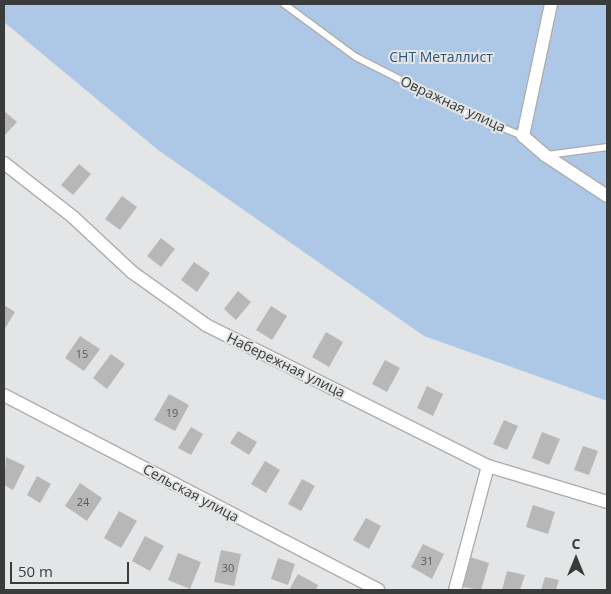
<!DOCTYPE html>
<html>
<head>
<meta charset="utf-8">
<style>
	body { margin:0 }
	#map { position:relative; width:611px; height:594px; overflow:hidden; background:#e4e5e6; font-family:"Open Sans",sans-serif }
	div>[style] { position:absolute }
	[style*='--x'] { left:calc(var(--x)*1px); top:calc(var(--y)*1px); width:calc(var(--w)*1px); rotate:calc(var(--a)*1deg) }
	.green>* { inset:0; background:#adc8e6 }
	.building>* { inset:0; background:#b8b7b8 }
	.roads { filter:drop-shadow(1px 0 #adadae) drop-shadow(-1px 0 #adadae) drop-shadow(0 1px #adadae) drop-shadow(0 -1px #adadae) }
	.lane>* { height:6px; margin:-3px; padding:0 3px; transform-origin:3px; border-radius:3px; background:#fff }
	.street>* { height:12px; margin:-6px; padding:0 6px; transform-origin:6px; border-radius:6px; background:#fff }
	span { translate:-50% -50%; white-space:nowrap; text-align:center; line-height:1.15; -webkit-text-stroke:4px #e4e5e6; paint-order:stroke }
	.number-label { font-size:11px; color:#5a5a5a }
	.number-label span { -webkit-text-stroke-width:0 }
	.park-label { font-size:14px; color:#2c547d }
	.street-label { font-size:14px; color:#3a3b3b }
	.frame { position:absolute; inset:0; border:5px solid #3a3b3b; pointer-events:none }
	.north { position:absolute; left:551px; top:534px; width:50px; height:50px; -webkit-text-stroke:4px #e4e5e6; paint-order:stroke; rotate:0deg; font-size:14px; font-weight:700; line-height:20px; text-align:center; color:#3a3b3b }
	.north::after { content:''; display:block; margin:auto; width:18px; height:22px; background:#3a3b3b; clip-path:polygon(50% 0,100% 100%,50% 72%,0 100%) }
	.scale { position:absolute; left:10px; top:562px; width:119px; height:22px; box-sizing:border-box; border:2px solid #3a3b3b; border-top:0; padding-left:6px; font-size:15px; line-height:18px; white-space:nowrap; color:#3a3b3b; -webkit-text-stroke:4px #e4e5e6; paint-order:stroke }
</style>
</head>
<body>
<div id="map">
	<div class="green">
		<div style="clip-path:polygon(4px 4px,607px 4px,607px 401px,424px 336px,158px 150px,4px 22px)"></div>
	</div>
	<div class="building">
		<div style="clip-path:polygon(4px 111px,17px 122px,4px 136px)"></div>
		<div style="clip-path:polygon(79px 164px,91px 174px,73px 195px,61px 185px)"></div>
		<div style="clip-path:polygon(122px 196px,137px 207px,120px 230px,105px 219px)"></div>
		<div style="clip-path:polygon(161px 238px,175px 249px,161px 267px,147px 256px)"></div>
		<div style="clip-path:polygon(194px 262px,210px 273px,197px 292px,181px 280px)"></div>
		<div style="clip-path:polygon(238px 291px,251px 302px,236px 320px,224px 309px)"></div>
		<div style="clip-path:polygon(4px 305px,15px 312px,4px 330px)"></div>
		<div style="clip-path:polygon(271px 306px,287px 316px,272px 340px,256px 330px)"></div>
		<div style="clip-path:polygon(326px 332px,343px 342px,329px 367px,312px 357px)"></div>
		<div style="clip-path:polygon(80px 336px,100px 349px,84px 371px,65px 358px)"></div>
		<div style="clip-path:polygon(111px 354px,125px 364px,107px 389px,93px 378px)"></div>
		<div style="clip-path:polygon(385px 360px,400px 368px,387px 392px,372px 384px)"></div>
		<div style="clip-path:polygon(427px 386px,443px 394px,433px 416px,417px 408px)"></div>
		<div style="clip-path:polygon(169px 394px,189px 405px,175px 431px,154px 420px)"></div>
		<div style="clip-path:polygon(504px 420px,518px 426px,507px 450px,493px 444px)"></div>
		<div style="clip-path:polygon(191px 427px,203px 434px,191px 455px,178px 448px)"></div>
		<div style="clip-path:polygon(238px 431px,257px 442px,249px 455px,230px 443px)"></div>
		<div style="clip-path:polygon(542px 432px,560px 439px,549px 465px,532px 458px)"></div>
		<div style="clip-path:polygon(583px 446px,598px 451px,589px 475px,574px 470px)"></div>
		<div style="clip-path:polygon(6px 457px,25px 466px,13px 490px,4px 485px)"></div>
		<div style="clip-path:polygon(265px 461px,280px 470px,266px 493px,251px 484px)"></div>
		<div style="clip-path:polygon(37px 476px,51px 484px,40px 503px,27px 495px)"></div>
		<div style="clip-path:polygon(302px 479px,315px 486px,301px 511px,288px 504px)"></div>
		<div style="clip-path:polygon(80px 483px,102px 498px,87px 521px,65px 506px)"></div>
		<div style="clip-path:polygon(533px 505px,555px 512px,548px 534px,526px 527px)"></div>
		<div style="clip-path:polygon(119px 511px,137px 521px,121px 548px,104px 538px)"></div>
		<div style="clip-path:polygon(366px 518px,381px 526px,369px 549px,353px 540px)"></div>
		<div style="clip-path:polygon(145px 536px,164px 546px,150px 571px,132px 561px)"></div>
		<div style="clip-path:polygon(423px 544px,444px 554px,432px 579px,411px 567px)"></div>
		<div style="clip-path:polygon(221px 550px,241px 554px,234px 586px,214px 582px)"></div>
		<div style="clip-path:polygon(178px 553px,201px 562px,190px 589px,168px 580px)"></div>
		<div style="clip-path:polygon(470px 557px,489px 563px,481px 590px,462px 587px)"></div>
		<div style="clip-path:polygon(278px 558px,295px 564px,288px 585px,271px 579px)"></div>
		<div style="clip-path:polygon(507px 571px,525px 575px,520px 590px,502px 590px)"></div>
		<div style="clip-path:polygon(298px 574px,318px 585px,316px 590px,289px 590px)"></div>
		<div style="clip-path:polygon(545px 577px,559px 580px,556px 590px,541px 590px)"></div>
	</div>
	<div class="roads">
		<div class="lane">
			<div style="--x:284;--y:4;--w:89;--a:36.4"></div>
			<div style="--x:356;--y:57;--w:123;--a:27"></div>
			<div style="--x:466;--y:113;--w:61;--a:22"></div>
			<div style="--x:547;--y:155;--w:61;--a:-7.6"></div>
		</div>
		<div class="street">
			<div style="--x:551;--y:4;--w:135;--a:102"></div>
			<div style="--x:523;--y:136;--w:29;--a:41"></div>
			<div style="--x:545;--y:155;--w:74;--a:33.5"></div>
			<div style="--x:4;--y:163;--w:88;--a:38"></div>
			<div style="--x:73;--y:217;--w:81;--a:43"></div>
			<div style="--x:132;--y:272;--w:91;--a:35.6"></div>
			<div style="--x:206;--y:325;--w:315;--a:26.6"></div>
			<div style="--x:488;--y:466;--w:124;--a:16.8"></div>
			<div style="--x:4;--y:395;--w:422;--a:27.5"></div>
			<div style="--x:455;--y:590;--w:128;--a:-75.1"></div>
		</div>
	</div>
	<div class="number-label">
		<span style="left:82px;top:354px">15</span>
		<span style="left:172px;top:413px">19</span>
		<span style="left:83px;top:502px">24</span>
		<span style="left:427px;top:561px">31</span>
		<span style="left:228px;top:568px">30</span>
	</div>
	<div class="park-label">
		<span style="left:441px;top:57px">СНТ Металлист</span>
	</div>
	<div class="street-label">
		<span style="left:453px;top:104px;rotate:25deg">Овражная улица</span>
		<span style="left:286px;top:365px;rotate:26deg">Набережная улица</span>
		<span style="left:191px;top:493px;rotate:28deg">Сельская улица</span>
	</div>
	<div class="frame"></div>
	<div class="north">С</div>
	<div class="scale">50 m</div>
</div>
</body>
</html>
